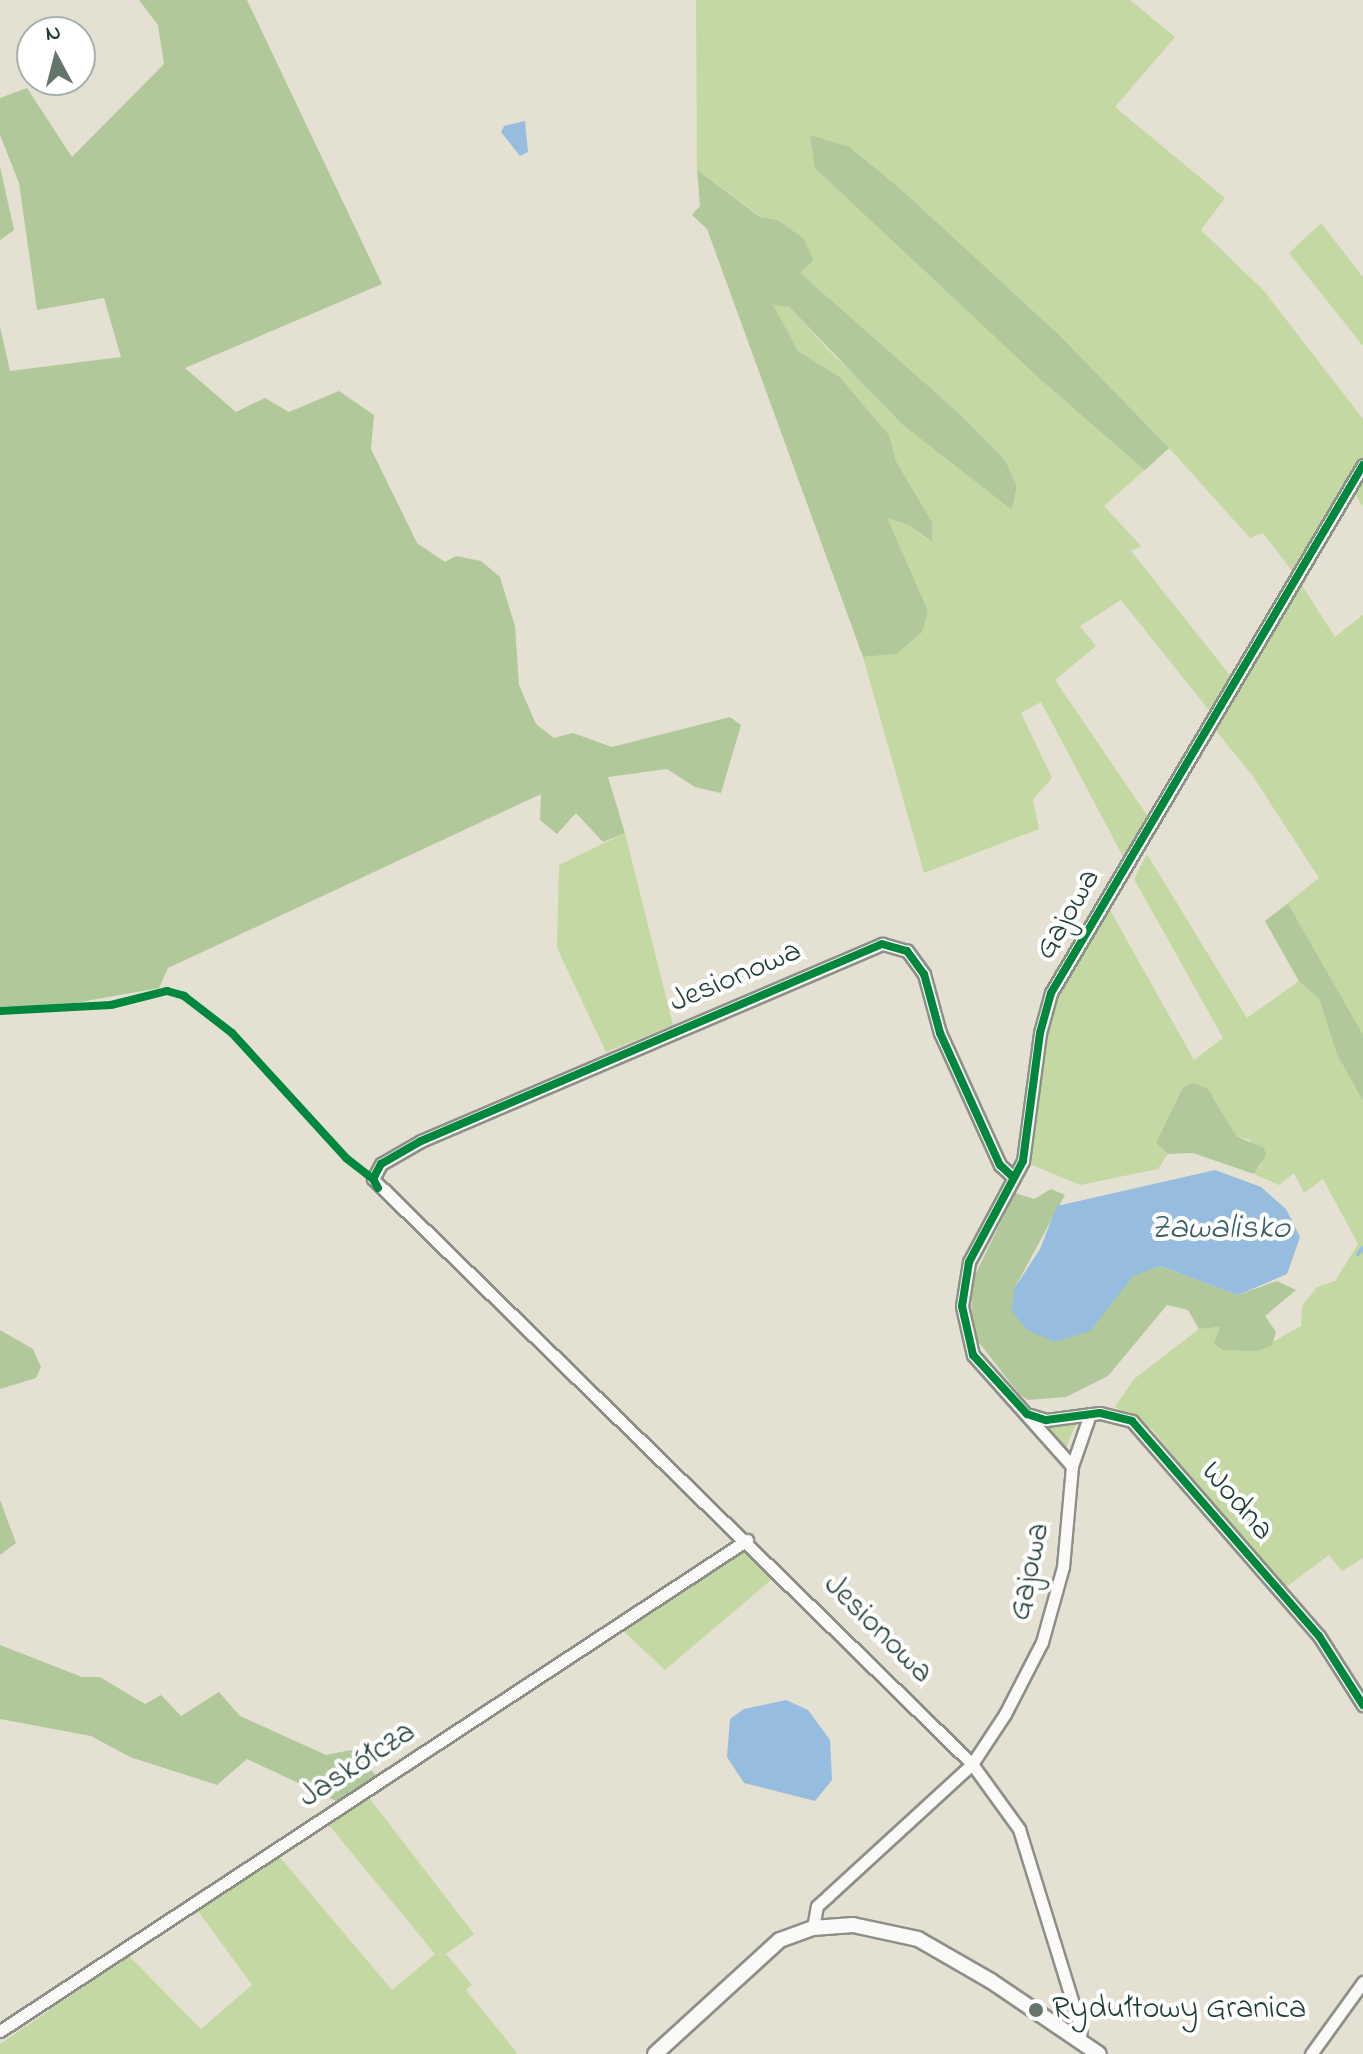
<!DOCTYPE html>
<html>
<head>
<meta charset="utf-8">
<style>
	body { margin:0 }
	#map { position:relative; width:1363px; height:2054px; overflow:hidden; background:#e4e1d2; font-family:"Indie Flower",sans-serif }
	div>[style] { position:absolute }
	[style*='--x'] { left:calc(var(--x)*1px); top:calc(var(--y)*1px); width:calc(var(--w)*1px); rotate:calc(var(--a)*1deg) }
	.green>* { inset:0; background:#c4d8a3 }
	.forest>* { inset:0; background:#b0c89a }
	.water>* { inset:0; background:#96bcdf }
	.stream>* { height:4px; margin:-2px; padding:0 2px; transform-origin:2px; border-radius:2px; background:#96bcdf }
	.roads { filter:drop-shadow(2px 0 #8d9087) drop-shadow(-2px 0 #8d9087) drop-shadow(0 2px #8d9087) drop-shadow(0 -2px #8d9087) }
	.minor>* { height:11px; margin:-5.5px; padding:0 5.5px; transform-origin:5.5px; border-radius:5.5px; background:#fbfaf8 }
	.tertiary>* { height:14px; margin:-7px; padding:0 7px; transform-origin:7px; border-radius:7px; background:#fbfaf8 }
	.cycleway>* { height:8px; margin:-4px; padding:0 4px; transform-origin:4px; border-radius:4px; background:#00873e }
	.dots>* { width:22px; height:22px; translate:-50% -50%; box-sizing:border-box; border:4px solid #fff; border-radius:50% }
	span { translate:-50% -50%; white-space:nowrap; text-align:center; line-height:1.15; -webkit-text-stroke:8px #fff; paint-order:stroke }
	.street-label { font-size:32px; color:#1f3d34 }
	.poi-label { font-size:32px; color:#1f3d34 }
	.left { translate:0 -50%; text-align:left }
	.water-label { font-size:34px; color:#395e69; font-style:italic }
	.north { position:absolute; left:16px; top:16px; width:80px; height:80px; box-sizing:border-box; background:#fff; border:2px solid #a5b1ae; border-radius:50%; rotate:353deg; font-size:22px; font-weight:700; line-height:32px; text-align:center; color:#1f3d34 }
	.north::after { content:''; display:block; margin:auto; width:28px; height:36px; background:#64766b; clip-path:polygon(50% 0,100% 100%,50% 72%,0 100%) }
</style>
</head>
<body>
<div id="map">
	<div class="green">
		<div style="clip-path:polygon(evenodd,696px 0,1130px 0,1175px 37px,1115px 107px,1225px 198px,1201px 230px,1264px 291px,1363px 419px,1363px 507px,1351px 487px,1296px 576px,1335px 637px,1363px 615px,1363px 1558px,1342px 1571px,1329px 1555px,1281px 1591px,1152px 1429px,1115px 1407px,1134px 1379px,1199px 1329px,1220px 1327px,1257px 1351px,1301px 1326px,1302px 1306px,1317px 1287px,1335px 1281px,1358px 1244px,1323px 1179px,1304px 1193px,1294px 1173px,1279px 1185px,1254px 1174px,1262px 1164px,1250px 1140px,1236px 1136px,1208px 1089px,1193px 1082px,1183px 1087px,1156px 1143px,1168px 1154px,1158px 1169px,1080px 1185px,1023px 1161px,1051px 993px,1105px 901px,1194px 1060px,1223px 1038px,1134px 879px,1147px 854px,1247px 1018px,1299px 981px,1265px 921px,1319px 878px,1252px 775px,1208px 721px,1212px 714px,1121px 600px,1080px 626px,1096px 646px,1055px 680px,1151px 821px,1127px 864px,1041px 702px,1021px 713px,1052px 778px,1033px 799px,1039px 829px,924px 873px,863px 657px,896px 654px,928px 612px,886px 517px,909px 525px,931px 542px,932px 522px,896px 461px,889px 435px,840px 377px,798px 351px,772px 305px,789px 307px,835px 357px,1012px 510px,1017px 486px,1005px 460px,960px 414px,799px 273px,778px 220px,761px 217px,697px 170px,696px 0,1169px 448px,1250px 538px,1263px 533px,1296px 576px,1233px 679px,1131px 551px,1141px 546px,1104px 506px,1169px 448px)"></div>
		<div style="clip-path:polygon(1321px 223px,1363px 277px,1363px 346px,1289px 253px)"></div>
		<div style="clip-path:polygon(625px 833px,673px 1025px,606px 1052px,557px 948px,559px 865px)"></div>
		<div style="clip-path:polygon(1076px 1424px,1064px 1452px,1047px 1428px)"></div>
		<div style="clip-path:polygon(747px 1547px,778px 1574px,665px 1670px,620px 1628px)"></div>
		<div style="clip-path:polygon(367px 1795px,474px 1934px,446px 1954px,472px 1985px,466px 1990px,518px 2054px,0 2054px,0 2044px,129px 1956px,201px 2029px,252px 1985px,195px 1907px,279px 1856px,392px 1990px,435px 1954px,328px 1824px)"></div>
	</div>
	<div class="forest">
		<div style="clip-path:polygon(139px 0,247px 0,382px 284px,185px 368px,236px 412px,265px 398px,289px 412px,339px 391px,374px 415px,371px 449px,417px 543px,445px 562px,456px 556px,481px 561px,500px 577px,515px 626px,519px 685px,536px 724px,554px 738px,573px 733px,612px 747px,730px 717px,741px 725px,721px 793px,695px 787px,667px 769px,608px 777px,625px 833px,603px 842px,576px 813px,557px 834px,540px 820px,541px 794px,168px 968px,159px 988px,75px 1003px,0 1007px,0 327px,10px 371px,121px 357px,104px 298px,37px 310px,19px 183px,0 135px,0 98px,27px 88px,72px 157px,164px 64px,158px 25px)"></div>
		<div style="clip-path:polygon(810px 135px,849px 147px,897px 186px,1058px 334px,1169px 448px,1145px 470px,1040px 379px,815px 168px)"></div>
		<div style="clip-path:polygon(0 167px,14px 230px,0 240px)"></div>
		<div style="clip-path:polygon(697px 170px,760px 217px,778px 220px,804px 239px,813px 260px,800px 273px,960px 414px,1005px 460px,1017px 486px,1012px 510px,902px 424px,789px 307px,773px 305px,798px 351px,840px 377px,889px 435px,896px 461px,932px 522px,932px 542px,909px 525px,887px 518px,928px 611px,922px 632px,896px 654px,863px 657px,707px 229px,692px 215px,700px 206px)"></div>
		<div style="clip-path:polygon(1288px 904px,1363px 1035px,1363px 1101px,1337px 1054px,1319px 998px,1299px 981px,1265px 921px)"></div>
		<div style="clip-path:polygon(1193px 1082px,1208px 1089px,1236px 1136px,1264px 1148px,1266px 1155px,1254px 1174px,1193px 1153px,1168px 1154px,1156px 1143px,1183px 1087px)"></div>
		<div style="clip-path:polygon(1051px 1189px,1065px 1195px,1014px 1289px,1133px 1275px,1160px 1266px,1238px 1295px,1277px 1281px,1296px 1290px,1265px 1316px,1276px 1332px,1272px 1345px,1257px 1351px,1223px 1350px,1214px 1343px,1220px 1327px,1199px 1329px,1188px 1310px,1167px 1305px,1108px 1376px,1066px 1397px,1028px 1400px,1020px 1395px,977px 1340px,972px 1325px,971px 1283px,1015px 1193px,1034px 1199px)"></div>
		<div style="clip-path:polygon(0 1330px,33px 1349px,41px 1367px,36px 1378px,0 1389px)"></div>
		<div style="clip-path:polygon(0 1500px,16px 1543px,0 1555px)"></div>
		<div style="clip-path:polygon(0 1645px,82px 1677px,100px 1677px,145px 1704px,161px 1695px,181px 1716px,219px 1692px,240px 1716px,326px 1755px,351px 1750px,380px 1779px,343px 1804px,247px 1759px,217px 1785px,130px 1757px,91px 1736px,0 1719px)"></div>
	</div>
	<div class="water">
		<div style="clip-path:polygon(525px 121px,528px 152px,520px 156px,501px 132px,504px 126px)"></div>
		<div style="clip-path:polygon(1215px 1170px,1261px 1187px,1286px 1209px,1300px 1237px,1287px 1274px,1238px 1295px,1160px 1266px,1133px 1276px,1090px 1331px,1054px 1342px,1026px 1329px,1012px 1311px,1014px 1289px,1040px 1249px,1057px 1206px)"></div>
		<div style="clip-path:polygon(786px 1700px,808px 1710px,830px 1740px,832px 1780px,815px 1801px,744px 1783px,727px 1757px,730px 1719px,744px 1709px)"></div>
	</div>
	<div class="stream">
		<div style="--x:1358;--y:1254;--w:8;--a:-50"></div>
	</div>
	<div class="roads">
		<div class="minor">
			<div style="--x:1013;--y:1177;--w:18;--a:-137"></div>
			<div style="--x:1000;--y:1165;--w:145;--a:-114.4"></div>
			<div style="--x:940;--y:1033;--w:61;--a:-105.2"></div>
			<div style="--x:924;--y:974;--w:29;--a:-126"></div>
			<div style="--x:907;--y:951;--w:26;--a:-164"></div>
			<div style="--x:882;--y:944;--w:501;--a:156.86"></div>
			<div style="--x:421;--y:1141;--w:46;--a:150.1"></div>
			<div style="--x:381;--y:1164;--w:17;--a:118"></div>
			<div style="--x:373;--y:1179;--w:837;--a:44.32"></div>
			<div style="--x:972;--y:1764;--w:80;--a:54.1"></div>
			<div style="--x:1019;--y:1829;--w:209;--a:72.8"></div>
			<div style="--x:1081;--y:2029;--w:13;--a:99"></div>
			<div style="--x:1030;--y:1415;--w:17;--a:17"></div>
			<div style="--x:1046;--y:1420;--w:54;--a:-7.4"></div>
			<div style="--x:1100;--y:1413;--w:33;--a:14"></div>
			<div style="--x:1132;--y:1421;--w:285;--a:49"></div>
			<div style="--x:1319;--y:1636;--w:82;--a:57.5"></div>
			<div style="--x:1072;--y:1466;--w:55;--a:-70.9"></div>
			<div style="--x:813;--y:1928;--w:22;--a:-80"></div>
			<div style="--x:817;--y:1906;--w:15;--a:-42"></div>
			<div style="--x:828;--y:1896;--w:195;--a:-42.5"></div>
			<div style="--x:972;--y:1764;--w:60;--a:-56.6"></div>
			<div style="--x:1005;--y:1714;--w:81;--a:-62.8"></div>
			<div style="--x:1042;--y:1642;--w:78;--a:-74.4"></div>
			<div style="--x:1063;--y:1567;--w:101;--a:-84.9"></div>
			<div style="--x:1072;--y:1466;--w:149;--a:-131.7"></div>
			<div style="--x:973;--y:1355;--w:50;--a:-102.7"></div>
			<div style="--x:962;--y:1306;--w:45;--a:-81"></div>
			<div style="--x:969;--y:1262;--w:115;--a:-61.9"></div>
			<div style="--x:1023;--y:1161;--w:129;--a:-82.4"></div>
			<div style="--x:1040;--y:1033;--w:41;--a:-74.6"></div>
			<div style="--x:1051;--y:993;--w:613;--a:-59.42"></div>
			<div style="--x:0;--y:2031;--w:894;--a:-33.32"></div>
			<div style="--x:1311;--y:2054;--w:89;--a:-54.2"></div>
		</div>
		<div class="tertiary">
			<div style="--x:655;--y:2054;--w:169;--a:-42.4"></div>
			<div style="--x:780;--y:1940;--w:35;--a:-20"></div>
			<div style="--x:813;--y:1928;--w:40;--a:-4.3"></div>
			<div style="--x:853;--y:1925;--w:66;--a:12.2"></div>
			<div style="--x:918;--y:1939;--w:84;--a:29.9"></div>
			<div style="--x:991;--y:1981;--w:130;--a:34.1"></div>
		</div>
	</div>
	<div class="cycleway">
		<div style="--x:1363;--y:465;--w:613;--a:120.58"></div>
		<div style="--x:1051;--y:993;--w:41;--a:105.4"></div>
		<div style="--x:1040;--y:1033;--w:129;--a:97.6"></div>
		<div style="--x:1023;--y:1161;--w:115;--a:118.1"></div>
		<div style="--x:969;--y:1262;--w:45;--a:99"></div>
		<div style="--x:962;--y:1306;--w:50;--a:77.3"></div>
		<div style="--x:973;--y:1355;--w:80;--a:47.5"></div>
		<div style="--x:1027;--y:1414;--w:20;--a:18"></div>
		<div style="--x:1046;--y:1420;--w:54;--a:-7.4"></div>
		<div style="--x:1100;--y:1413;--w:33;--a:14"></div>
		<div style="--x:1132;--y:1421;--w:285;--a:49"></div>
		<div style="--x:1319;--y:1636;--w:82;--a:57.5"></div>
		<div style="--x:0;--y:1011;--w:111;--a:-3.1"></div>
		<div style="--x:111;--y:1005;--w:58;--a:-14"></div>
		<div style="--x:167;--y:991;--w:18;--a:16"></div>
		<div style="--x:184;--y:996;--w:61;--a:37.6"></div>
		<div style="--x:232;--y:1033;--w:169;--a:47.6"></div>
		<div style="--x:346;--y:1158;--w:34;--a:38"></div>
		<div style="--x:378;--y:1188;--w:10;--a:-119"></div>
		<div style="--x:373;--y:1179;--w:17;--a:-62"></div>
		<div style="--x:381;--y:1164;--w:46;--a:-29.9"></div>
		<div style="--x:421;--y:1141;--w:501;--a:-23.14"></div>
		<div style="--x:882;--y:944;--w:26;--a:16"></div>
		<div style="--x:907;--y:951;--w:29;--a:54"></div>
		<div style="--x:924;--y:974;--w:61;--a:74.8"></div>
		<div style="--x:940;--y:1033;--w:145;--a:65.6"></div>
		<div style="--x:1000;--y:1165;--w:18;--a:43"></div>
	</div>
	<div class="dots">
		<div style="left:1036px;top:2010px;background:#64766b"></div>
	</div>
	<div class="street-label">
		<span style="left:1069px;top:915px;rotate:-60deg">Gajowa</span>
		<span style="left:736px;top:978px;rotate:-23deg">Jesionowa</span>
		<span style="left:1236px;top:1502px;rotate:49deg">Wodna</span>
		<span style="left:1031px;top:1572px;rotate:-78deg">Gajowa</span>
		<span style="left:877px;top:1630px;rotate:45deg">Jesionowa</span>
		<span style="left:358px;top:1766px;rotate:-33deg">Jaskółcza</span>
	</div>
	<div class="poi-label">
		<span class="left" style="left:1052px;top:2010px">Rydułtowy Granica</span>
	</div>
	<div class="water-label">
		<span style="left:1220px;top:1230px">Zawalisko</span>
	</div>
	<div class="north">N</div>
</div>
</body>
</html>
